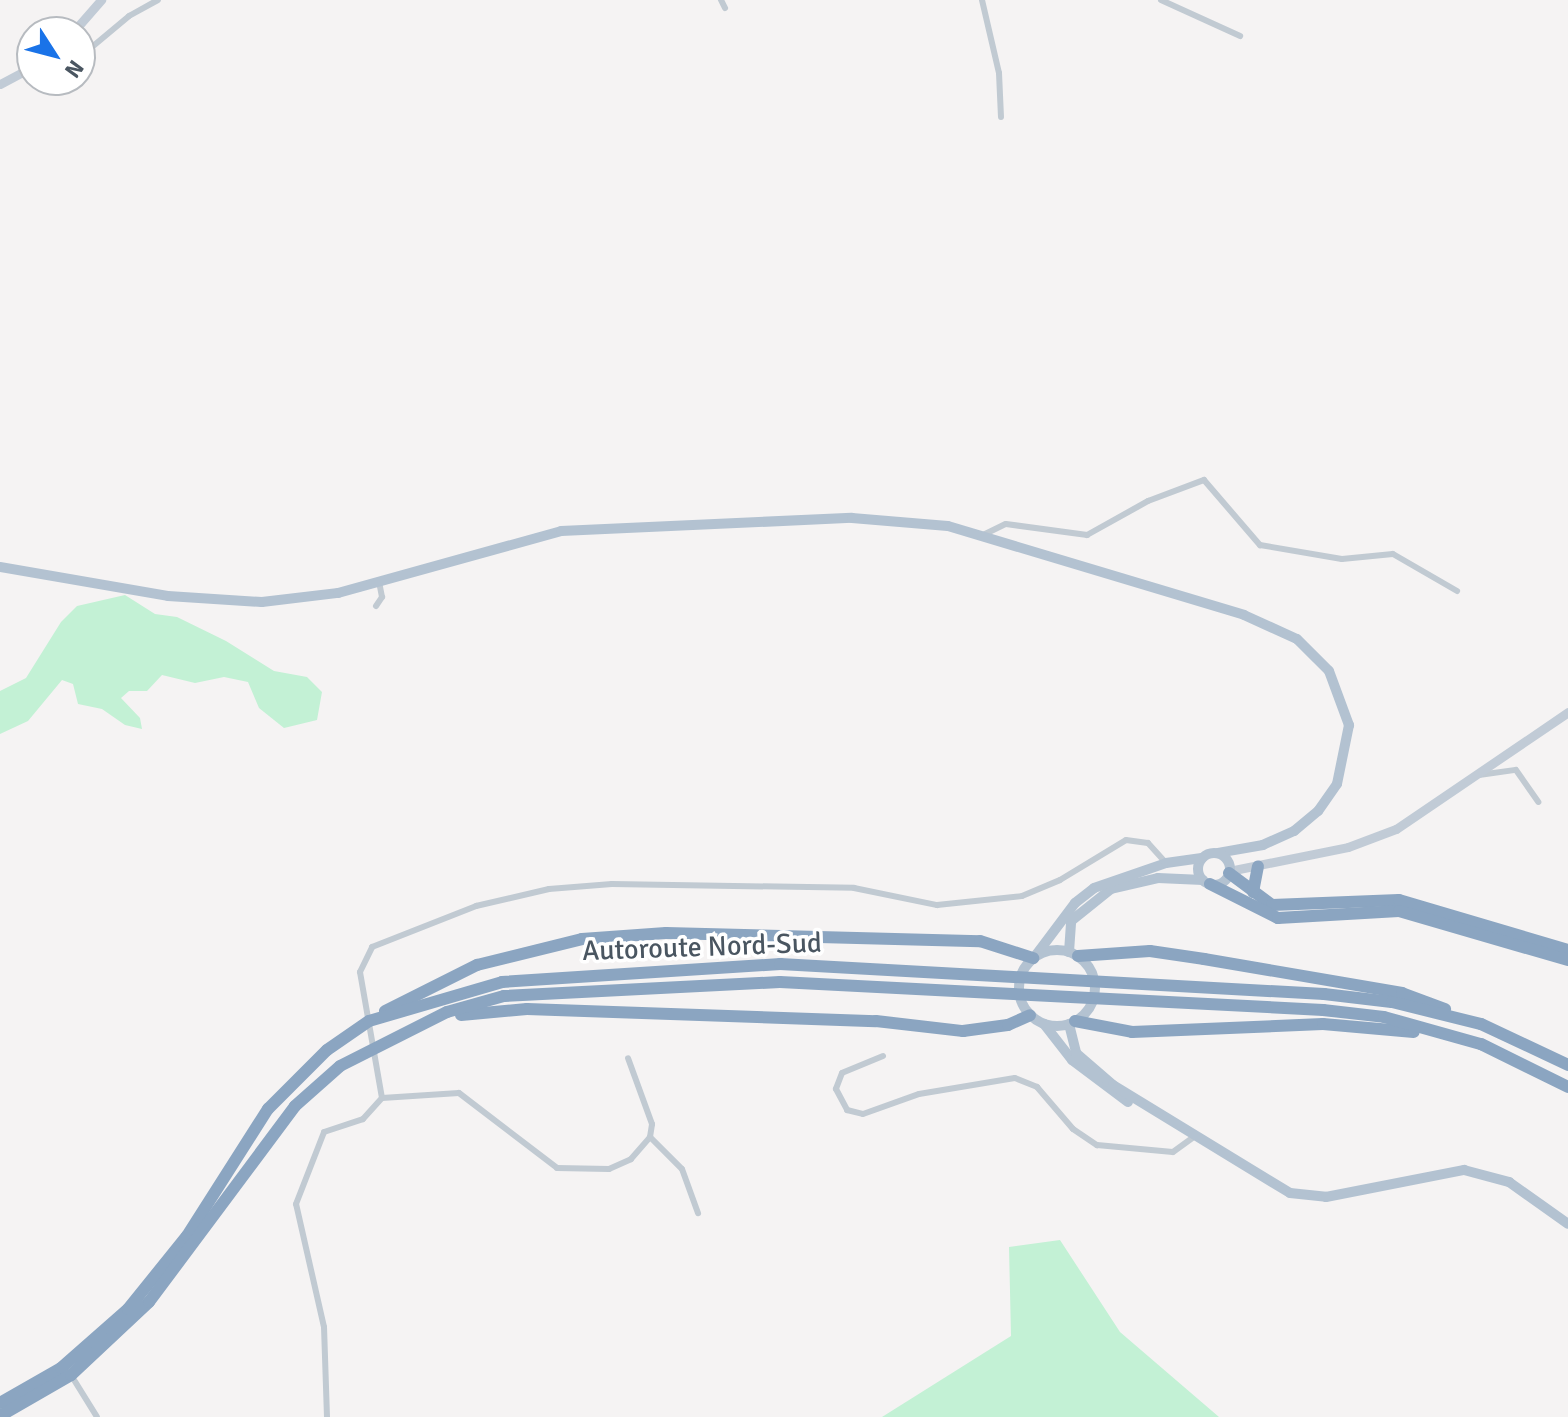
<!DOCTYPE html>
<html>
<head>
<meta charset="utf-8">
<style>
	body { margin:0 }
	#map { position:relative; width:1568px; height:1417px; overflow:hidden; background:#f5f3f3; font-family:Signika,sans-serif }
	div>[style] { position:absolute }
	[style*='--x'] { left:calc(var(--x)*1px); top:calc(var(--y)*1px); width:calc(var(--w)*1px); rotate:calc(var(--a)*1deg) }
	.green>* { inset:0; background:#c3f1d5 }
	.street>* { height:6px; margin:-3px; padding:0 3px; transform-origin:3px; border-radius:3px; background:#c1cad2 }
	.secondary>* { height:9px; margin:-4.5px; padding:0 4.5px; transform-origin:4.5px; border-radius:4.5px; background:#c1cbd6 }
	.primary>* { height:10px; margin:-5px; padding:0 5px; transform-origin:5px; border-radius:5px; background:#b3c2d1 }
	.primary>.ring { margin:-5px; padding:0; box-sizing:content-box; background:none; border:10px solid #b3c2d1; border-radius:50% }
	.highway>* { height:12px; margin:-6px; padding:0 6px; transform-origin:6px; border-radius:6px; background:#8ba5c1 }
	span { translate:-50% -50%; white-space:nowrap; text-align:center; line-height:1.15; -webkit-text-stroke:7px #fff; paint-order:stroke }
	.street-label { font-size:28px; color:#4a5661 }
	.north { position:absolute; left:16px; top:16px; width:80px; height:80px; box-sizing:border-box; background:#fff; border:2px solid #b7bbc0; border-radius:50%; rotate:126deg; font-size:22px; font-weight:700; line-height:32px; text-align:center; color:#4a5661 }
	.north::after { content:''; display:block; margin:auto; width:28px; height:36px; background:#1a73e8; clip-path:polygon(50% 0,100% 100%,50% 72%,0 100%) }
</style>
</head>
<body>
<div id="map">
	<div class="green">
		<div style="clip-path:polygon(125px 595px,155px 614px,177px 617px,226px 641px,274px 671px,307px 677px,322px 692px,317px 720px,284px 728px,259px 708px,248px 682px,224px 677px,195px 683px,162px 675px,147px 691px,129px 691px,121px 698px,140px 718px,142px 729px,125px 725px,102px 709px,78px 704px,73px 684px,62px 680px,28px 721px,0 734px,0 691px,26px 678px,61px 622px,77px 606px)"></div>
		<div style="clip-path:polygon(1060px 1240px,1120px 1332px,1219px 1417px,882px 1417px,1011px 1336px,1009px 1247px)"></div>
	</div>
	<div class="street">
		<div style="--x:721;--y:0;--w:9;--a:63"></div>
		<div style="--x:982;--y:0;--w:75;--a:76.9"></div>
		<div style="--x:999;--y:73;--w:44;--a:87.4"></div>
		<div style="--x:1161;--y:0;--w:87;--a:24.5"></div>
		<div style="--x:80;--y:57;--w:64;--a:-39.9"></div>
		<div style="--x:129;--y:16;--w:33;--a:-29"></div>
		<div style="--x:983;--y:535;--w:25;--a:-26"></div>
		<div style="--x:1006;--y:524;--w:82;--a:7.7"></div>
		<div style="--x:1087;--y:535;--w:70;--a:-29.1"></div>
		<div style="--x:1148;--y:501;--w:60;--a:-20.6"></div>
		<div style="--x:1204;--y:480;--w:86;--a:49.3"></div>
		<div style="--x:1260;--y:545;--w:83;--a:9.7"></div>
		<div style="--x:1342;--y:559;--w:51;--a:-5.6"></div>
		<div style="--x:1393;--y:554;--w:74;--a:30"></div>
		<div style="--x:376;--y:606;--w:11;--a:-56"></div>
		<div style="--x:382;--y:597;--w:15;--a:-101"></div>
		<div style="--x:1479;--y:775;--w:37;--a:-8"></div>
		<div style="--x:1516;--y:770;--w:39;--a:55"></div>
		<div style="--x:883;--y:1056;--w:44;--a:157.5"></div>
		<div style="--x:842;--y:1073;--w:17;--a:111"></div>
		<div style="--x:836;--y:1089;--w:24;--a:62"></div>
		<div style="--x:847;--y:1110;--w:16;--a:14"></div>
		<div style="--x:863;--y:1114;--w:59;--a:-19.7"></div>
		<div style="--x:919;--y:1094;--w:97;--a:-9.5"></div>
		<div style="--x:1015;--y:1078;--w:24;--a:22"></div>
		<div style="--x:1037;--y:1087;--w:55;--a:49.4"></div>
		<div style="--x:1073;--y:1129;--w:29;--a:34"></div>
		<div style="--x:1097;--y:1145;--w:76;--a:5.3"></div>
		<div style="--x:1173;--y:1152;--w:26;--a:-36"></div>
		<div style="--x:382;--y:1098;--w:77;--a:-3.7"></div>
		<div style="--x:459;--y:1093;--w:123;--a:37.4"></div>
		<div style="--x:557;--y:1168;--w:52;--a:1.1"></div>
		<div style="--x:609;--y:1169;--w:24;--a:-24"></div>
		<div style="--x:631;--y:1159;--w:29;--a:-49"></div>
		<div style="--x:650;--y:1137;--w:13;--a:-81"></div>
		<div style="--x:652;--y:1124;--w:70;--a:-110"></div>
		<div style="--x:650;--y:1137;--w:45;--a:45"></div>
		<div style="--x:682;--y:1169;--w:47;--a:70"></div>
		<div style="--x:71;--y:1375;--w:49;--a:58.2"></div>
		<div style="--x:327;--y:1417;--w:90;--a:-91.9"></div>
		<div style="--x:324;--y:1327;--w:126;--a:-102.8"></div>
		<div style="--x:296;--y:1204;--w:77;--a:-68.7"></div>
		<div style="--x:324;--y:1132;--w:41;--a:-18.4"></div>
		<div style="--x:363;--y:1119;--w:28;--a:-48"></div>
		<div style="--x:382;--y:1098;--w:128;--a:-99.9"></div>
		<div style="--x:360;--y:972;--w:28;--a:-64"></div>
		<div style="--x:372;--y:947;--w:112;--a:-21.5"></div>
		<div style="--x:476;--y:906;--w:75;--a:-13.1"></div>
		<div style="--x:549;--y:889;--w:63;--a:-4.5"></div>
		<div style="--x:612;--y:884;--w:242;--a:0.9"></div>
		<div style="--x:854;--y:888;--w:85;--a:11.6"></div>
		<div style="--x:937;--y:905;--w:85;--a:-6"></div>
		<div style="--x:1022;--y:896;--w:41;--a:-22.8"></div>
		<div style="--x:1060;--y:880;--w:77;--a:-31.2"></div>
		<div style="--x:1126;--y:840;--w:22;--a:8"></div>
		<div style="--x:1148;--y:843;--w:27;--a:48"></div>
	</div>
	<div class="secondary">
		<div style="--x:73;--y:32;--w:43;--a:-48.8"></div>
		<div style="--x:0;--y:84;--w:36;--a:-28"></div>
		<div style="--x:1229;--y:871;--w:121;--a:-11.4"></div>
		<div style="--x:1348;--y:847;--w:51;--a:-20.6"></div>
		<div style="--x:1396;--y:829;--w:208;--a:-34.2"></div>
	</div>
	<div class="primary">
		<div style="--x:0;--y:567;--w:170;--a:9.8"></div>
		<div style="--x:168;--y:596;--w:94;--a:3.7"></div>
		<div style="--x:262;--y:602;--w:77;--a:-6.8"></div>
		<div style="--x:338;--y:593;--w:231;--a:-15.5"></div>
		<div style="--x:561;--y:531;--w:291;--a:-2.6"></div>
		<div style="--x:852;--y:518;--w:96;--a:4.8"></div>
		<div style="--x:948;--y:526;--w:309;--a:16.7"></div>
		<div style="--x:1244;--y:615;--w:58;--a:24.4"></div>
		<div style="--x:1297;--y:639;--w:45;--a:45"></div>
		<div style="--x:1329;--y:671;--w:58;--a:69.7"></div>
		<div style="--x:1349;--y:725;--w:60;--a:101.5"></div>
		<div style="--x:1337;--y:784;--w:33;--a:125"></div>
		<div style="--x:1318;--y:811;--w:31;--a:140"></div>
		<div style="--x:1294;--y:831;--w:34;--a:156"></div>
		<div style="--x:1263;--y:845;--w:47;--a:170.1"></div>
		<div class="ring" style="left:1198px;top:853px;width:22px;height:22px"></div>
		<div class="ring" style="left:1019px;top:950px;width:66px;height:66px"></div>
		<div style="--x:1069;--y:952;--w:31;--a:-86"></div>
		<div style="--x:1071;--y:921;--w:51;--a:-38.7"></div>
		<div style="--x:1111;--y:889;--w:48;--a:-13.2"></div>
		<div style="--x:1158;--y:878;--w:45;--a:2.5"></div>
		<div style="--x:1036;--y:955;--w:65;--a:-53.1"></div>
		<div style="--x:1075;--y:903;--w:24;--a:-38"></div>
		<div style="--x:1094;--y:888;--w:76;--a:-19.1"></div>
		<div style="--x:1166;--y:863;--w:36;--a:-8"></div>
		<div style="--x:1044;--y:1024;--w:46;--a:52.1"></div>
		<div style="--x:1072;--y:1060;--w:70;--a:36.9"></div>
		<div style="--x:1069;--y:1024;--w:30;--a:76"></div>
		<div style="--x:1076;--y:1053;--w:49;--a:40.9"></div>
		<div style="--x:1113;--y:1085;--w:207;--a:31.4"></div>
		<div style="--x:1290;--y:1193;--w:36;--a:6"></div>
		<div style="--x:1326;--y:1197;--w:141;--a:-11.1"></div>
		<div style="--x:1464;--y:1170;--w:47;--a:14.9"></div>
		<div style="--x:1509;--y:1182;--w:72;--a:35.4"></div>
	</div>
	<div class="highway">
		<div style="--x:1229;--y:873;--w:54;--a:36.7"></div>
		<div style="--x:1272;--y:905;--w:127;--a:-2.3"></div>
		<div style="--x:1399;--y:900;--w:176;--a:16.5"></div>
		<div style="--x:1210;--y:884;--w:76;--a:26.6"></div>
		<div style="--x:1278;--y:918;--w:121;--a:-3.3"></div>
		<div style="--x:1399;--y:911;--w:176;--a:16.2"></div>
		<div style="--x:1253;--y:892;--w:26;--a:-79"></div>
		<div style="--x:1078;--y:956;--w:72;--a:-4"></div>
		<div style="--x:1150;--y:951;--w:55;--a:8.4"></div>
		<div style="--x:1204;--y:959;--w:201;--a:9.7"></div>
		<div style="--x:1402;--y:993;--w:46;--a:20.4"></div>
		<div style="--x:385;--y:1011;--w:103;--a:-26.6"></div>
		<div style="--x:477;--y:965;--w:108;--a:-13.9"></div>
		<div style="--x:582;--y:939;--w:84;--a:-4.1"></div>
		<div style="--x:666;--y:933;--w:314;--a:1.5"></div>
		<div style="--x:980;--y:941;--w:56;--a:17.8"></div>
		<div style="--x:461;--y:1015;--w:66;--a:-5.2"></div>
		<div style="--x:527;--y:1009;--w:349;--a:2"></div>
		<div style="--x:876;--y:1021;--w:88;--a:6.6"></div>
		<div style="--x:963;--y:1031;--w:45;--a:-7.6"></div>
		<div style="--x:1008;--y:1025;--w:24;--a:-24"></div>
		<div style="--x:1075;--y:1021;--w:58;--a:10.9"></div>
		<div style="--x:1132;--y:1032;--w:191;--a:-2.4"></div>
		<div style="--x:1323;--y:1024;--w:91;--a:5"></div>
		<div style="--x:0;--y:1403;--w:70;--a:-29.8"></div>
		<div style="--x:61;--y:1368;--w:89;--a:-41.4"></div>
		<div style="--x:128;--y:1309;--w:94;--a:-51.1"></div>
		<div style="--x:187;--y:1236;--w:151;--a:-57.5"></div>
		<div style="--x:268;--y:1109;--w:83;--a:-45"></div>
		<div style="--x:327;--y:1050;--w:51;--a:-34.6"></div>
		<div style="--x:369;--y:1021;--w:139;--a:-16.3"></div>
		<div style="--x:502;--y:982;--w:279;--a:-3.7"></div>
		<div style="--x:780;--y:964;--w:545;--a:3.16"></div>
		<div style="--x:1324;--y:994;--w:68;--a:6.7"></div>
		<div style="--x:1392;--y:1002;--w:92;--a:13.9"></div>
		<div style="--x:1481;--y:1024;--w:96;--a:25.2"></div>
		<div style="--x:0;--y:1416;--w:82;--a:-30"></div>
		<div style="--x:71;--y:1375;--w:107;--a:-43.1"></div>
		<div style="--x:149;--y:1302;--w:244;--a:-53.3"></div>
		<div style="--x:295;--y:1106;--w:60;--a:-41.6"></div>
		<div style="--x:340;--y:1066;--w:120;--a:-26.8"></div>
		<div style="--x:447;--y:1012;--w:59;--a:-15.7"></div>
		<div style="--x:504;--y:996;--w:276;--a:-2.9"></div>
		<div style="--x:780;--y:982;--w:544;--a:2.95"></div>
		<div style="--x:1323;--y:1010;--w:61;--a:6.5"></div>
		<div style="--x:1384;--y:1017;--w:101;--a:15.6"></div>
		<div style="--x:1481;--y:1044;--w:97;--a:26.3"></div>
	</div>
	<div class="street-label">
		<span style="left:702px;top:947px;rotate:-2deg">Autoroute Nord-Sud</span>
	</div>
	<div class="north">N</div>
</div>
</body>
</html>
